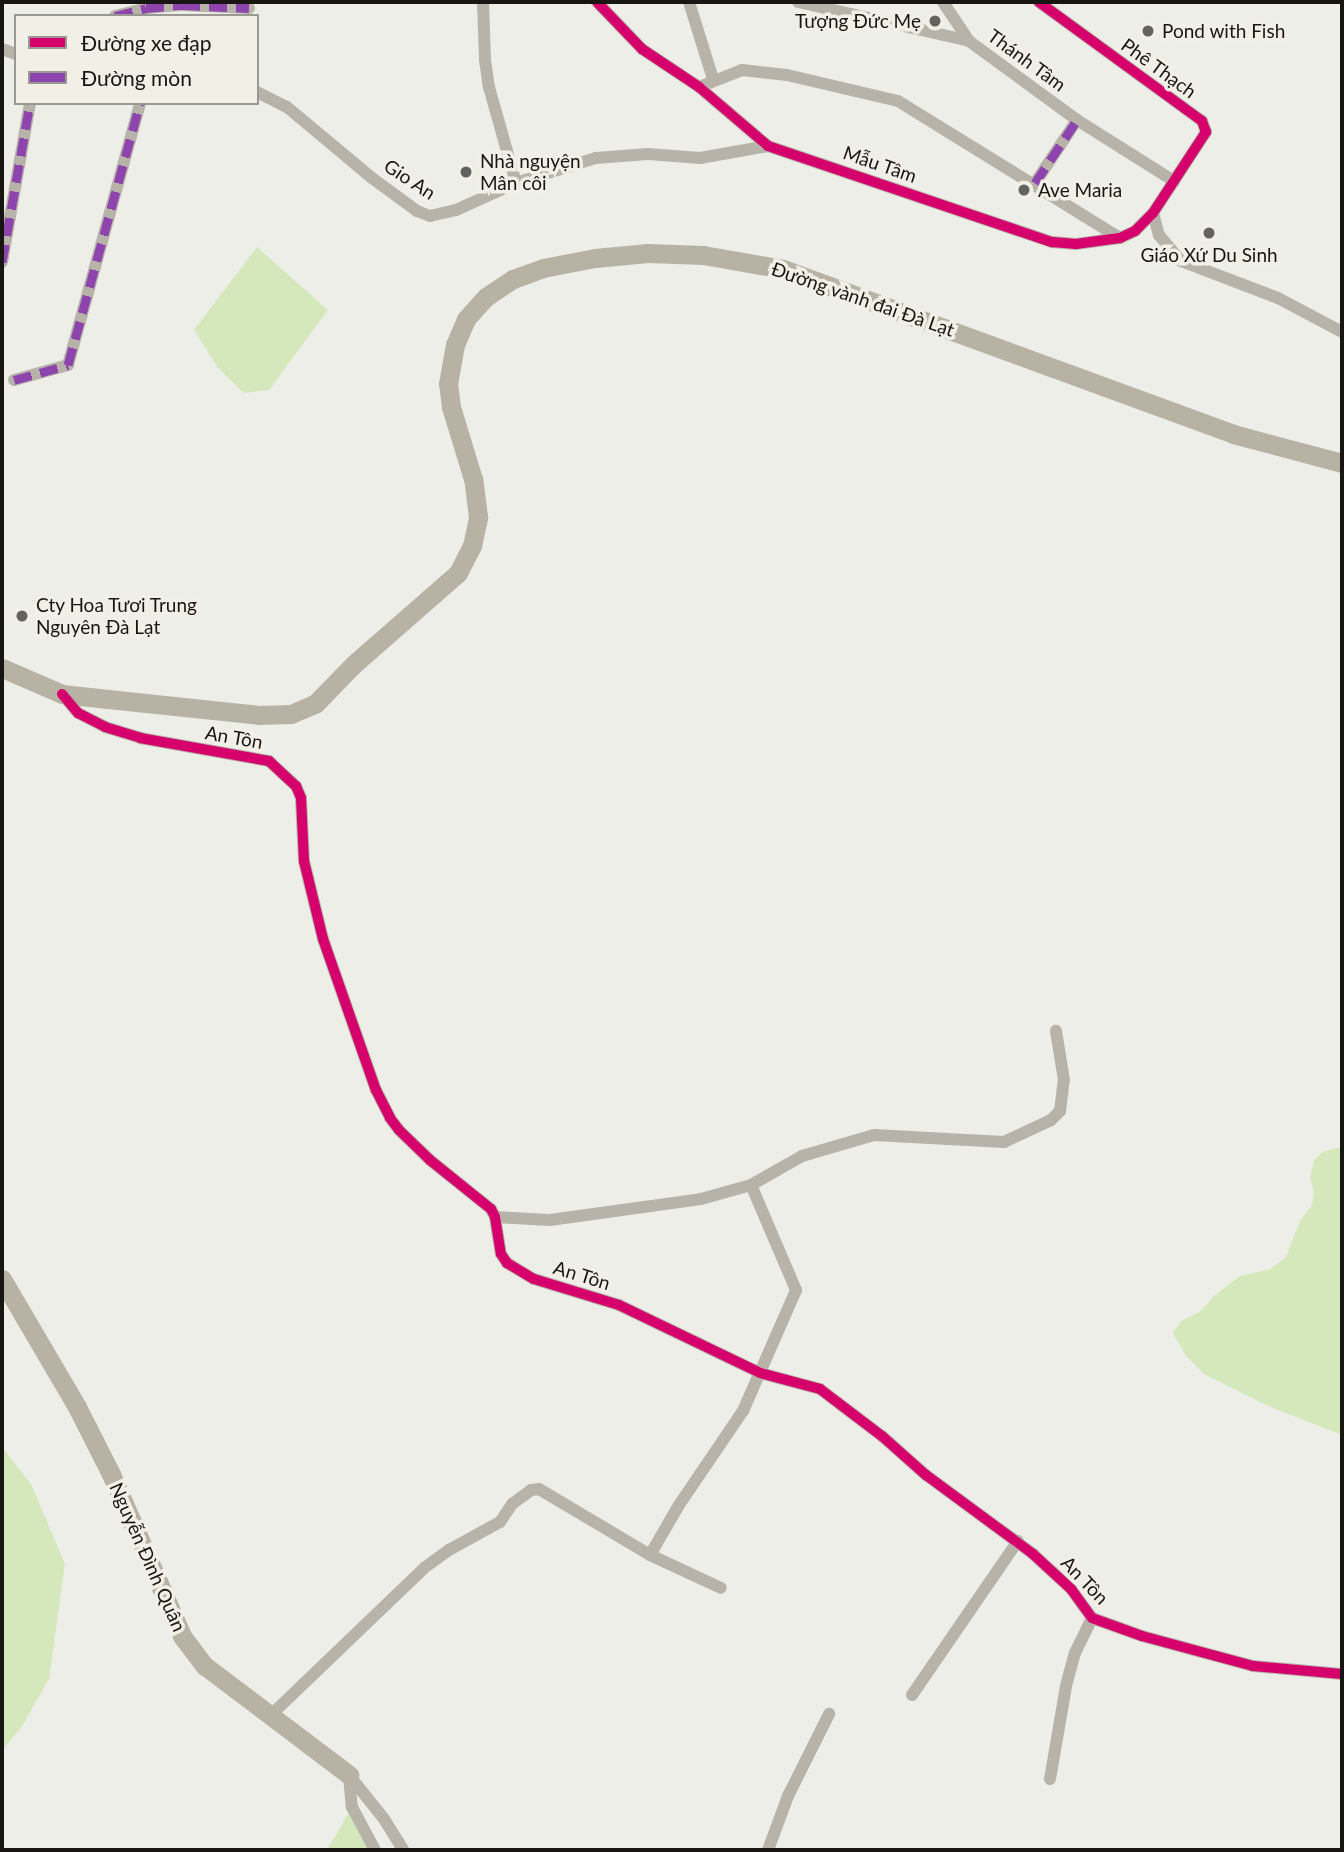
<!DOCTYPE html>
<html>
<head>
<meta charset="utf-8">
<style>
	body { margin:0 }
	#map { position:relative; width:1344px; height:1852px; overflow:hidden; background:#eeeee9; font-family:Lato,sans-serif }
	div>[style] { position:absolute }
	[style*='--x'] { left:calc(var(--x)*1px); top:calc(var(--y)*1px); width:calc(var(--w)*1px); rotate:calc(var(--a)*1deg) }
	.green>* { inset:0; background:#d5e8bc }
	.street>* { height:12px; margin:-6px; padding:0 6px; transform-origin:6px; border-radius:6px; background:#b8b3a8 }
	.secondary>* { height:19px; margin:-9.5px; padding:0 9.5px; transform-origin:9.5px; border-radius:9.5px; background:#b7b2a4 }
	.quiet>* { height:9px; margin-top:-4.5px; transform-origin:0; background:repeating-linear-gradient(90deg,#8e44ad 0 18px,transparent 0 27px) }
	.cycleway>* { height:10px; margin:-5px; padding:0 5px; transform-origin:5px; border-radius:5px; background:#d6006c }
	.dots>* { width:19px; height:19px; translate:-50% -50%; box-sizing:border-box; border:4px solid #f1efe6; border-radius:50% }
	span { translate:-50% -50%; white-space:nowrap; text-align:center; line-height:1.15; -webkit-text-stroke:7px #f1efe6; paint-order:stroke }
	.poi-label { font-size:19px; color:#171613 }
	.right { translate:-100% -50%; text-align:right }
	.left { translate:0 -50%; text-align:left }
	.street-label { font-size:19px; color:#171613 }
	.frame { position:absolute; inset:0; border:4px solid #171613; pointer-events:none }
	.legend { position:absolute; left:14px; top:14px; width:245px; height:91px; box-sizing:border-box; background:#f1efe6; border:2px solid #9a9892; margin:0; padding:9px 12px; list-style:none; font-size:21px; color:#171613 }
	.legend li { display:flex; align-items:center; gap:14px; height:35px }
	.legend b { width:35px; border:2px solid #9a9892 }
</style>
</head>
<body>
<div id="map">
	<div class="green">
		<div style="clip-path:polygon(257px 247px,328px 310px,269px 390px,244px 393px,218px 368px,194px 330px)"></div>
		<div style="clip-path:polygon(1342px 1147px,1342px 1435px,1268px 1406px,1204px 1374px,1186px 1356px,1173px 1333px,1181px 1321px,1201px 1311px,1215px 1295px,1240px 1276px,1270px 1269px,1286px 1257px,1300px 1221px,1312px 1205px,1314px 1192px,1310px 1177px,1314px 1160px,1322px 1152px)"></div>
		<div style="clip-path:polygon(2px 1447px,31px 1484px,65px 1564px,49px 1679px,22px 1726px,2px 1751px)"></div>
		<div style="clip-path:polygon(352px 1807px,373px 1850px,327px 1850px)"></div>
	</div>
	<div class="street">
		<div style="--x:483;--y:2;--w:58;--a:88"></div>
		<div style="--x:485;--y:60;--w:27;--a:82"></div>
		<div style="--x:489;--y:87;--w:100;--a:74.3"></div>
		<div style="--x:597;--y:2;--w:65;--a:46.2"></div>
		<div style="--x:642;--y:49;--w:69;--a:33.7"></div>
		<div style="--x:699;--y:87;--w:91;--a:40.5"></div>
		<div style="--x:768;--y:146;--w:300;--a:18.7"></div>
		<div style="--x:1052;--y:242;--w:24;--a:5"></div>
		<div style="--x:1076;--y:244;--w:44;--a:-7.8"></div>
		<div style="--x:1120;--y:238;--w:17;--a:-25"></div>
		<div style="--x:1135;--y:231;--w:25;--a:-45"></div>
		<div style="--x:1153;--y:213;--w:97;--a:-56.8"></div>
		<div style="--x:1206;--y:132;--w:12;--a:-110"></div>
		<div style="--x:1202;--y:121;--w:202;--a:-143.9"></div>
		<div style="--x:689;--y:2;--w:81;--a:72.7"></div>
		<div style="--x:798;--y:2;--w:175;--a:12.8"></div>
		<div style="--x:969;--y:41;--w:134;--a:36.2"></div>
		<div style="--x:1077;--y:120;--w:115;--a:32.2"></div>
		<div style="--x:943;--y:2;--w:47;--a:56.3"></div>
		<div style="--x:115;--y:16;--w:32;--a:-14"></div>
		<div style="--x:146;--y:8;--w:36;--a:-5"></div>
		<div style="--x:182;--y:5;--w:67;--a:2.6"></div>
		<div style="--x:2;--y:49;--w:15;--a:20"></div>
		<div style="--x:699;--y:87;--w:46;--a:-21.6"></div>
		<div style="--x:742;--y:70;--w:45;--a:6.3"></div>
		<div style="--x:787;--y:75;--w:114;--a:13.2"></div>
		<div style="--x:898;--y:101;--w:261;--a:31.7"></div>
		<div style="--x:257;--y:92;--w:34;--a:27"></div>
		<div style="--x:287;--y:107;--w:111;--a:39.9"></div>
		<div style="--x:372;--y:178;--w:56;--a:36.3"></div>
		<div style="--x:417;--y:211;--w:14;--a:21"></div>
		<div style="--x:430;--y:216;--w:27;--a:-13"></div>
		<div style="--x:456;--y:210;--w:66;--a:-24.2"></div>
		<div style="--x:516;--y:183;--w:84;--a:-17.4"></div>
		<div style="--x:596;--y:158;--w:52;--a:-4.4"></div>
		<div style="--x:648;--y:154;--w:52;--a:4.4"></div>
		<div style="--x:700;--y:158;--w:69;--a:-10"></div>
		<div style="--x:1035;--y:183;--w:76;--a:-56.3"></div>
		<div style="--x:1153;--y:213;--w:23;--a:75"></div>
		<div style="--x:1159;--y:235;--w:34;--a:50"></div>
		<div style="--x:1181;--y:261;--w:104;--a:20.9"></div>
		<div style="--x:1278;--y:298;--w:72;--a:28"></div>
		<div style="--x:2;--y:262;--w:161;--a:-80"></div>
		<div style="--x:14;--y:380;--w:56;--a:-15.5"></div>
		<div style="--x:68;--y:365;--w:272;--a:-74.6"></div>
		<div style="--x:62;--y:694;--w:25;--a:50"></div>
		<div style="--x:78;--y:713;--w:30;--a:27"></div>
		<div style="--x:105;--y:727;--w:37;--a:17"></div>
		<div style="--x:140;--y:738;--w:131;--a:10.1"></div>
		<div style="--x:269;--y:761;--w:37;--a:43"></div>
		<div style="--x:296;--y:786;--w:13;--a:67"></div>
		<div style="--x:301;--y:798;--w:63;--a:87.3"></div>
		<div style="--x:304;--y:861;--w:80;--a:76.3"></div>
		<div style="--x:323;--y:939;--w:160;--a:70.7"></div>
		<div style="--x:376;--y:1090;--w:31;--a:63"></div>
		<div style="--x:390;--y:1118;--w:15;--a:53"></div>
		<div style="--x:399;--y:1130;--w:43;--a:44.1"></div>
		<div style="--x:430;--y:1160;--w:78;--a:38.8"></div>
		<div style="--x:491;--y:1209;--w:9;--a:63"></div>
		<div style="--x:495;--y:1217;--w:37;--a:81"></div>
		<div style="--x:501;--y:1254;--w:11;--a:56"></div>
		<div style="--x:507;--y:1263;--w:31;--a:31"></div>
		<div style="--x:534;--y:1279;--w:89;--a:17"></div>
		<div style="--x:619;--y:1305;--w:157;--a:25.7"></div>
		<div style="--x:760;--y:1373;--w:62;--a:14.9"></div>
		<div style="--x:820;--y:1389;--w:78;--a:37.2"></div>
		<div style="--x:882;--y:1436;--w:59;--a:41.6"></div>
		<div style="--x:926;--y:1475;--w:133;--a:36.4"></div>
		<div style="--x:1033;--y:1554;--w:52;--a:42.6"></div>
		<div style="--x:1071;--y:1589;--w:36;--a:54"></div>
		<div style="--x:1092;--y:1618;--w:53;--a:19.8"></div>
		<div style="--x:1142;--y:1636;--w:115;--a:15.1"></div>
		<div style="--x:1253;--y:1666;--w:89;--a:5.1"></div>
		<div style="--x:495;--y:1217;--w:55;--a:3.1"></div>
		<div style="--x:550;--y:1220;--w:152;--a:-7.9"></div>
		<div style="--x:701;--y:1199;--w:52;--a:-15.6"></div>
		<div style="--x:751;--y:1185;--w:59;--a:-29.6"></div>
		<div style="--x:802;--y:1156;--w:75;--a:-16.3"></div>
		<div style="--x:874;--y:1135;--w:130;--a:3.1"></div>
		<div style="--x:1004;--y:1142;--w:52;--a:-25.1"></div>
		<div style="--x:1051;--y:1120;--w:13;--a:-45"></div>
		<div style="--x:1060;--y:1111;--w:31;--a:-83"></div>
		<div style="--x:1064;--y:1080;--w:50;--a:-99.3"></div>
		<div style="--x:650;--y:1555;--w:58;--a:-59.9"></div>
		<div style="--x:679;--y:1505;--w:114;--a:-55.8"></div>
		<div style="--x:743;--y:1411;--w:132;--a:-66.3"></div>
		<div style="--x:796;--y:1290;--w:114;--a:-113.2"></div>
		<div style="--x:912;--y:1695;--w:187;--a:-55.5"></div>
		<div style="--x:272;--y:1714;--w:211;--a:-43.8"></div>
		<div style="--x:424;--y:1568;--w:31;--a:-36"></div>
		<div style="--x:449;--y:1550;--w:58;--a:-28.8"></div>
		<div style="--x:500;--y:1522;--w:22;--a:-56"></div>
		<div style="--x:512;--y:1504;--w:24;--a:-36"></div>
		<div style="--x:531;--y:1490;--w:8;--a:-7"></div>
		<div style="--x:539;--y:1489;--w:129;--a:30.7"></div>
		<div style="--x:650;--y:1555;--w:78;--a:24.9"></div>
		<div style="--x:349;--y:1775;--w:56;--a:51.5"></div>
		<div style="--x:384;--y:1819;--w:36;--a:58"></div>
		<div style="--x:349;--y:1775;--w:32;--a:85"></div>
		<div style="--x:352;--y:1807;--w:49;--a:61.9"></div>
		<div style="--x:1050;--y:1779;--w:94;--a:-80.2"></div>
		<div style="--x:1066;--y:1686;--w:34;--a:-75"></div>
		<div style="--x:1075;--y:1653;--w:39;--a:-64"></div>
		<div style="--x:768;--y:1850;--w:58;--a:-69.7"></div>
		<div style="--x:788;--y:1796;--w:92;--a:-63.4"></div>
	</div>
	<div class="secondary">
		<div style="--x:2;--y:668;--w:65;--a:23.4"></div>
		<div style="--x:62;--y:694;--w:46;--a:6.2"></div>
		<div style="--x:108;--y:699;--w:152;--a:6"></div>
		<div style="--x:259;--y:715;--w:32;--a:-2"></div>
		<div style="--x:291;--y:714;--w:26;--a:-23"></div>
		<div style="--x:315;--y:704;--w:56;--a:-45.7"></div>
		<div style="--x:354;--y:664;--w:138;--a:-41.2"></div>
		<div style="--x:458;--y:573;--w:30;--a:-63"></div>
		<div style="--x:472;--y:546;--w:30;--a:-78"></div>
		<div style="--x:478;--y:517;--w:38;--a:-97"></div>
		<div style="--x:473;--y:479;--w:75;--a:-107"></div>
		<div style="--x:451;--y:407;--w:23;--a:-97"></div>
		<div style="--x:448;--y:384;--w:40;--a:-80"></div>
		<div style="--x:455;--y:345;--w:28;--a:-67"></div>
		<div style="--x:466;--y:319;--w:30;--a:-48"></div>
		<div style="--x:486;--y:297;--w:32;--a:-34"></div>
		<div style="--x:513;--y:279;--w:32;--a:-20"></div>
		<div style="--x:543;--y:268;--w:53;--a:-10.9"></div>
		<div style="--x:595;--y:258;--w:53;--a:-5.4"></div>
		<div style="--x:648;--y:253;--w:55;--a:2.1"></div>
		<div style="--x:703;--y:255;--w:81;--a:9.9"></div>
		<div style="--x:783;--y:269;--w:479;--a:20.1"></div>
		<div style="--x:1233;--y:434;--w:113;--a:14.9"></div>
		<div style="--x:2;--y:1279;--w:148;--a:59.6"></div>
		<div style="--x:77;--y:1407;--w:75;--a:63.1"></div>
		<div style="--x:111;--y:1474;--w:177;--a:66.3"></div>
		<div style="--x:182;--y:1636;--w:38;--a:53"></div>
		<div style="--x:205;--y:1666;--w:181;--a:37.1"></div>
	</div>
	<div class="quiet">
		<div style="--x:115;--y:16;--w:32;--a:-14"></div>
		<div style="--x:146;--y:8;--w:36;--a:-5"></div>
		<div style="--x:182;--y:5;--w:67;--a:2.6"></div>
		<div style="--x:1035;--y:183;--w:76;--a:-56.3"></div>
		<div style="--x:2;--y:262;--w:161;--a:-80"></div>
		<div style="--x:14;--y:380;--w:56;--a:-15.5"></div>
		<div style="--x:68;--y:365;--w:272;--a:-74.6"></div>
	</div>
	<div class="cycleway">
		<div style="--x:597;--y:2;--w:65;--a:46.2"></div>
		<div style="--x:642;--y:49;--w:69;--a:33.7"></div>
		<div style="--x:699;--y:87;--w:91;--a:40.5"></div>
		<div style="--x:768;--y:146;--w:300;--a:18.7"></div>
		<div style="--x:1052;--y:242;--w:24;--a:5"></div>
		<div style="--x:1076;--y:244;--w:44;--a:-7.8"></div>
		<div style="--x:1120;--y:238;--w:17;--a:-25"></div>
		<div style="--x:1135;--y:231;--w:25;--a:-45"></div>
		<div style="--x:1153;--y:213;--w:97;--a:-56.8"></div>
		<div style="--x:1206;--y:132;--w:12;--a:-110"></div>
		<div style="--x:1202;--y:121;--w:202;--a:-143.9"></div>
		<div style="--x:62;--y:694;--w:25;--a:50"></div>
		<div style="--x:78;--y:713;--w:30;--a:27"></div>
		<div style="--x:105;--y:727;--w:37;--a:17"></div>
		<div style="--x:140;--y:738;--w:131;--a:10.1"></div>
		<div style="--x:269;--y:761;--w:37;--a:43"></div>
		<div style="--x:296;--y:786;--w:13;--a:67"></div>
		<div style="--x:301;--y:798;--w:63;--a:87.3"></div>
		<div style="--x:304;--y:861;--w:80;--a:76.3"></div>
		<div style="--x:323;--y:939;--w:160;--a:70.7"></div>
		<div style="--x:376;--y:1090;--w:31;--a:63"></div>
		<div style="--x:390;--y:1118;--w:15;--a:53"></div>
		<div style="--x:399;--y:1130;--w:43;--a:44.1"></div>
		<div style="--x:430;--y:1160;--w:78;--a:38.8"></div>
		<div style="--x:491;--y:1209;--w:9;--a:63"></div>
		<div style="--x:495;--y:1217;--w:37;--a:81"></div>
		<div style="--x:501;--y:1254;--w:11;--a:56"></div>
		<div style="--x:507;--y:1263;--w:31;--a:31"></div>
		<div style="--x:534;--y:1279;--w:89;--a:17"></div>
		<div style="--x:619;--y:1305;--w:157;--a:25.7"></div>
		<div style="--x:760;--y:1373;--w:62;--a:14.9"></div>
		<div style="--x:820;--y:1389;--w:78;--a:37.2"></div>
		<div style="--x:882;--y:1436;--w:59;--a:41.6"></div>
		<div style="--x:926;--y:1475;--w:133;--a:36.4"></div>
		<div style="--x:1033;--y:1554;--w:52;--a:42.6"></div>
		<div style="--x:1071;--y:1589;--w:36;--a:54"></div>
		<div style="--x:1092;--y:1618;--w:53;--a:19.8"></div>
		<div style="--x:1142;--y:1636;--w:115;--a:15.1"></div>
		<div style="--x:1253;--y:1666;--w:89;--a:5.1"></div>
	</div>
	<div class="dots">
		<div style="left:935px;top:21px;background:#62625e"></div>
		<div style="left:1148px;top:31px;background:#62625e"></div>
		<div style="left:466px;top:172px;background:#62625e"></div>
		<div style="left:1024px;top:190px;background:#62625e"></div>
		<div style="left:1209px;top:233px;background:#62625e"></div>
		<div style="left:22px;top:616px;background:#62625e"></div>
	</div>
	<div class="poi-label">
		<span class="right" style="left:921px;top:21px">Tượng Đức Mẹ</span>
		<span class="left" style="left:1162px;top:31px">Pond with Fish</span>
		<span class="left" style="left:480px;top:172px">Nhà nguyện<br>Mân côi</span>
		<span class="left" style="left:1038px;top:190px">Ave Maria</span>
		<span style="left:1209px;top:255px">Giáo Xứ Du Sinh</span>
		<span class="left" style="left:36px;top:616px">Cty Hoa Tươi Trung<br>Nguyên Đà Lạt</span>
	</div>
	<div class="street-label">
		<span style="left:1027px;top:60px;rotate:36deg">Thánh Tâm</span>
		<span style="left:1159px;top:68px;rotate:36deg">Phê Thạch</span>
		<span style="left:880px;top:164px;rotate:19deg">Mẫu Tâm</span>
		<span style="left:410px;top:179px;rotate:33deg">Gio An</span>
		<span style="left:863px;top:299px;rotate:19deg">Đường vành đai Đà Lạt</span>
		<span style="left:234px;top:737px;rotate:10deg">An Tôn</span>
		<span style="left:582px;top:1275px;rotate:17deg">An Tôn</span>
		<span style="left:148px;top:1557px;rotate:66deg">Nguyễn Đình Quân</span>
		<span style="left:1085px;top:1580px;rotate:46deg">An Tôn</span>
	</div>
	<div class="frame"></div>
	<ul class="legend">
	<li><b style="height:9px;background:#d6006c"></b>Đường xe đạp</li>
	<li><b style="height:9px;background:#8e44ad"></b>Đường mòn</li>
	</ul>
</div>
</body>
</html>
